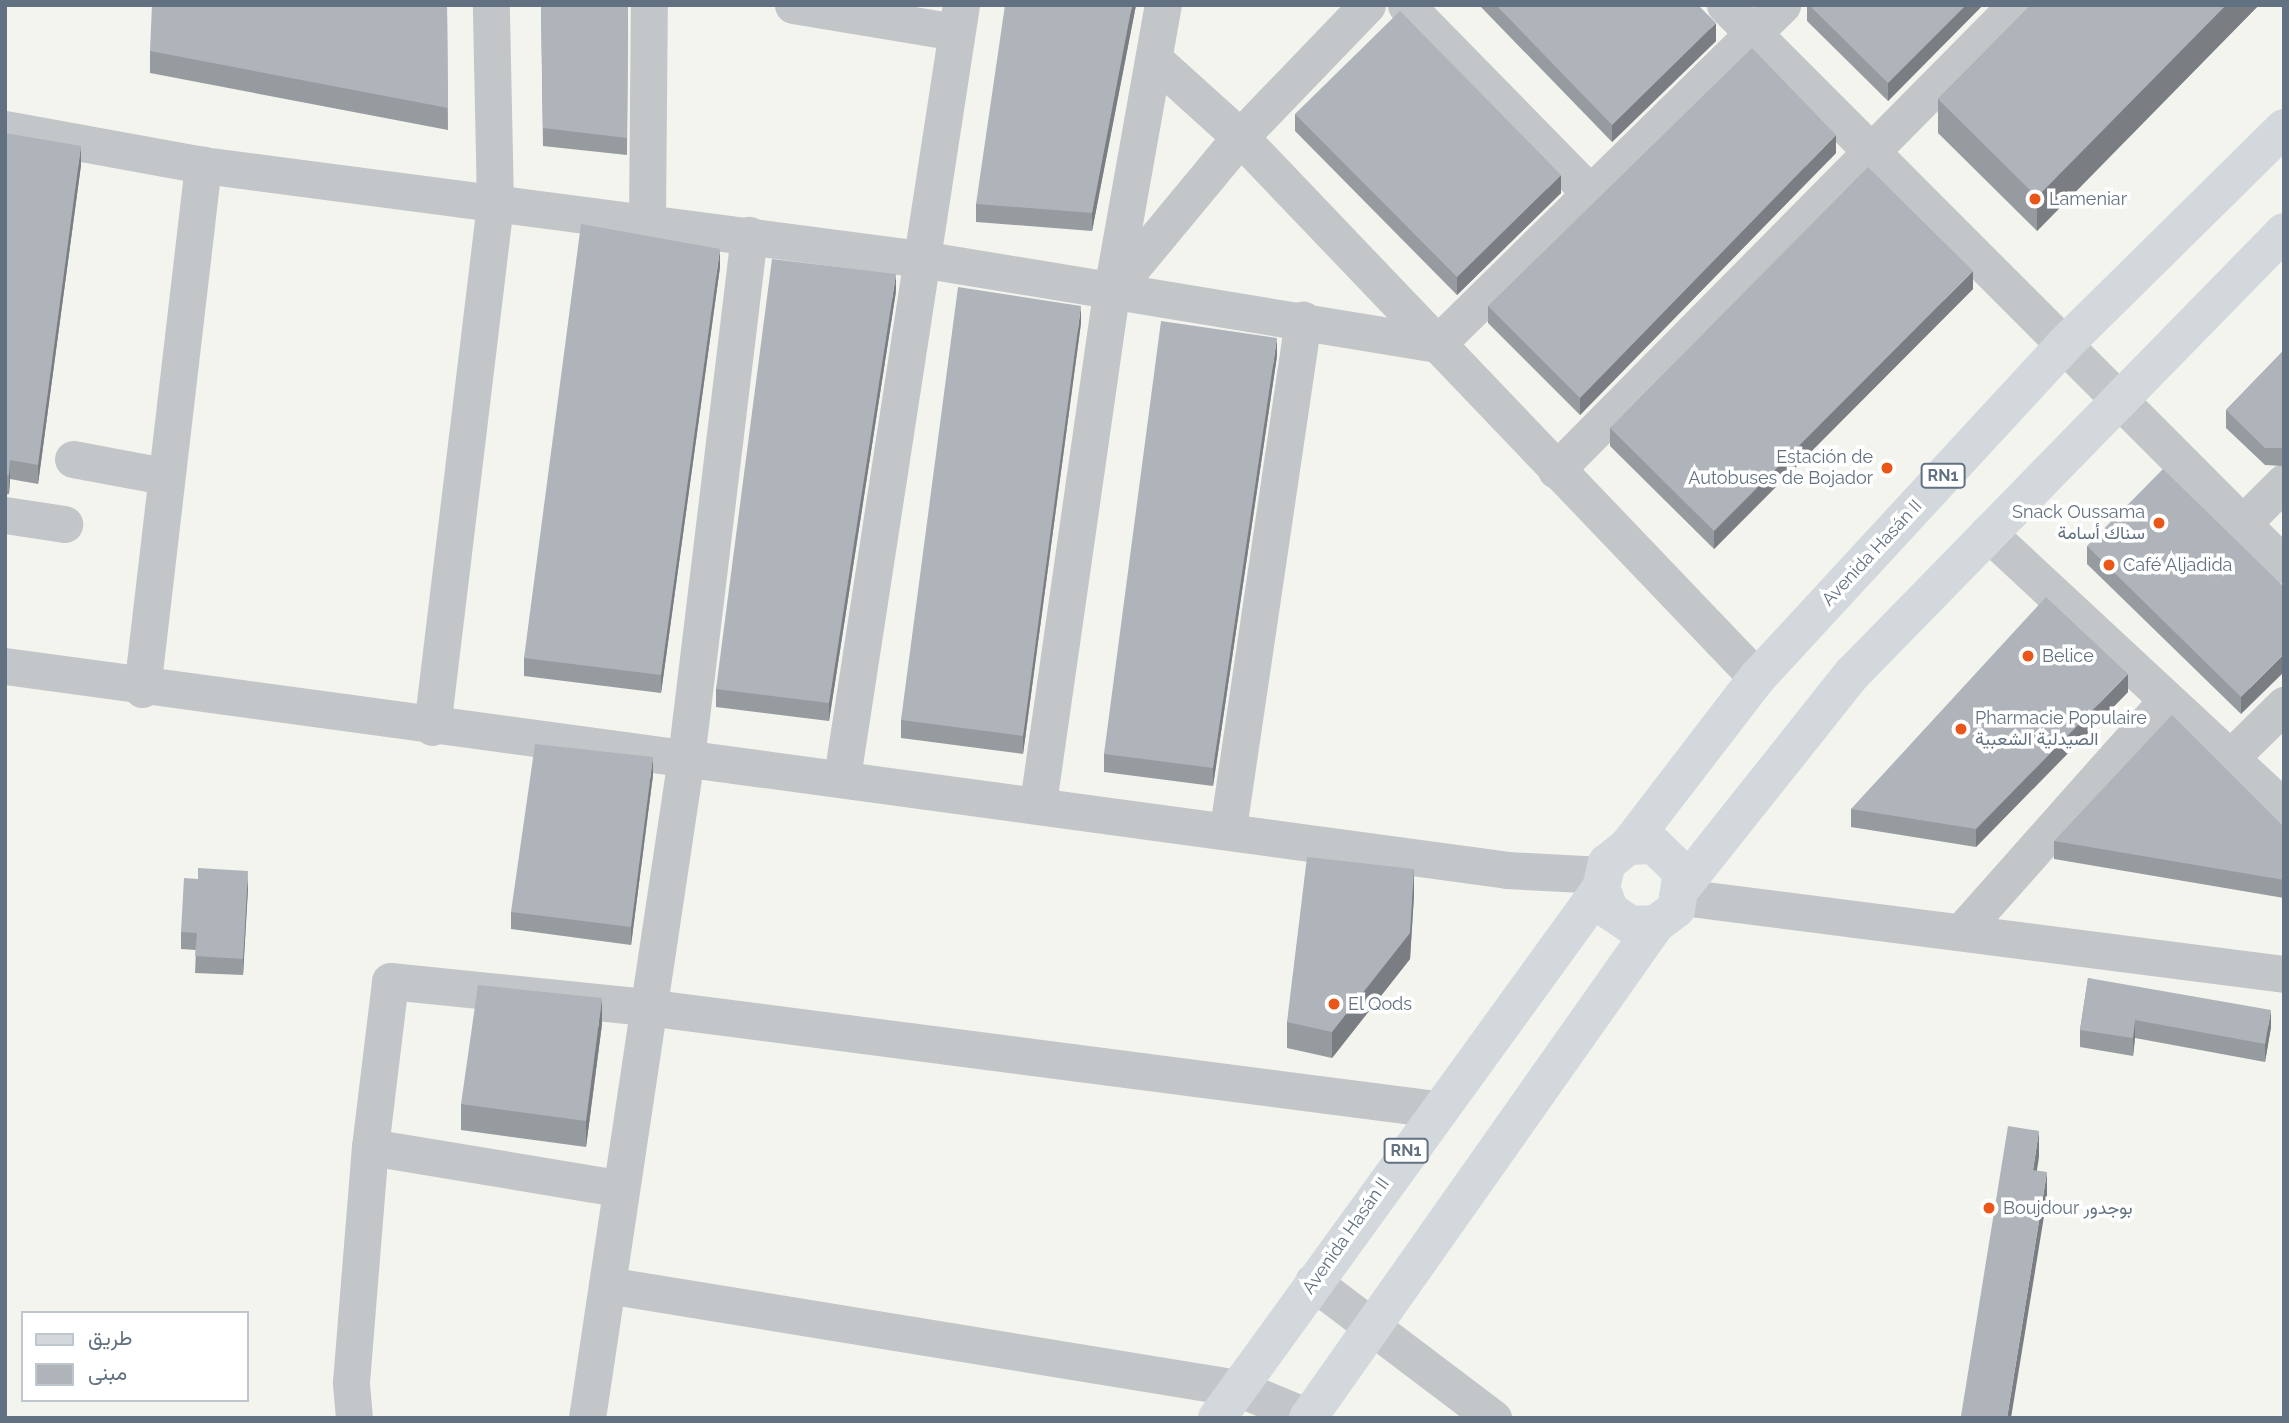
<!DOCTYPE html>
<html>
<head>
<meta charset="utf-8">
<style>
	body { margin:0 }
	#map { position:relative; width:2289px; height:1423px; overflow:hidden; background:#f4f4ef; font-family:Raleway,Vazirmatn,sans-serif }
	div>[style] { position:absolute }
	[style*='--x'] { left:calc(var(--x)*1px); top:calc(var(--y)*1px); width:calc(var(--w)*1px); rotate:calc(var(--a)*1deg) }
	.minor>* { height:37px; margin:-18.5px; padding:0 18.5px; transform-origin:18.5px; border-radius:18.5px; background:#c3c6c9 }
	.major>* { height:38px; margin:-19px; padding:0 19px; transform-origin:19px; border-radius:19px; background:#d2d8dc }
	.wall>* { inset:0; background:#969ba0 }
	.shaded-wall>* { inset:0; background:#7a7e82 }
	.building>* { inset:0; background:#aeb4ba }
	.dots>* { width:19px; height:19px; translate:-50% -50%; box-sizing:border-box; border:4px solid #fff; border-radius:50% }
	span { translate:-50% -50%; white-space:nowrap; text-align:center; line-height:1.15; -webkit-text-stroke:7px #fff; paint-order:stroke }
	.shield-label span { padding:2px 5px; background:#fff; border:2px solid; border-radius:5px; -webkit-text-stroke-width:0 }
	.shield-label { font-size:16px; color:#617182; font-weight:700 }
	.poi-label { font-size:18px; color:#617182 }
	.left { translate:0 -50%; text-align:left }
	.right { translate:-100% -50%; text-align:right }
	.street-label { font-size:18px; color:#617182 }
	.frame { position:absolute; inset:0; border:7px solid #617182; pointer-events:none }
	.legend { position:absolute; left:21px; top:1311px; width:228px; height:91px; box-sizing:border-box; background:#fff; border:2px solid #c0c6cd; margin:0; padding:9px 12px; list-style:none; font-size:21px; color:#617182 }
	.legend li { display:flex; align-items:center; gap:14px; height:35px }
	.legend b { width:35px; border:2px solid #c0c6cd }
</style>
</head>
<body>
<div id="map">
	<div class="minor">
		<div style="--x:793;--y:5;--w:165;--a:9.4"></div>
		<div style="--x:1406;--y:5;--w:266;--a:45.6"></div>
		<div style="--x:1725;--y:5;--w:791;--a:45.05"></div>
		<div style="--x:1157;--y:62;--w:112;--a:42.1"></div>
		<div style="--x:1240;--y:137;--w:748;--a:46.3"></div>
		<div style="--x:5;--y:129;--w:201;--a:10.3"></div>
		<div style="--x:203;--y:165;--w:724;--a:7.46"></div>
		<div style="--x:921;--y:259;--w:523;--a:9.35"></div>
		<div style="--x:647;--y:218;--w:213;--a:-89.5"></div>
		<div style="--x:1112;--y:290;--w:290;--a:-79.9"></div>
		<div style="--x:1437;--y:344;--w:484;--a:-44.5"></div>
		<div style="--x:73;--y:459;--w:93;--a:10.6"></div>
		<div style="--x:1556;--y:470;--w:654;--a:-45.31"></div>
		<div style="--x:5;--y:515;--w:60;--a:8.7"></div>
		<div style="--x:2243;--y:523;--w:58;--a:-45"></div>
		<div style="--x:1988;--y:533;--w:404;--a:42.9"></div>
		<div style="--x:5;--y:666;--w:1516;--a:7.73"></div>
		<div style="--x:1507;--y:870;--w:95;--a:3"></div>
		<div style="--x:142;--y:689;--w:528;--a:-83.36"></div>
		<div style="--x:432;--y:727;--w:527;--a:-83.13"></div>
		<div style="--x:495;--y:204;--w:199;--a:-91.2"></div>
		<div style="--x:2230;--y:758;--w:76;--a:-44.5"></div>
		<div style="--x:842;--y:777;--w:781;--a:-81.24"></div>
		<div style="--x:1038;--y:803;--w:515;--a:-81.85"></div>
		<div style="--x:1111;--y:293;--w:202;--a:-50.4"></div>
		<div style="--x:1240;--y:137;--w:183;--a:-46.1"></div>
		<div style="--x:1228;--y:828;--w:514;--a:-81.6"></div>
		<div style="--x:1682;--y:897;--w:607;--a:7.29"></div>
		<div style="--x:1961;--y:932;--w:310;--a:-48.4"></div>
		<div style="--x:370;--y:1147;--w:252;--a:9.4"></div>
		<div style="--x:1313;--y:1282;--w:226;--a:37.1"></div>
		<div style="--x:607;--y:1285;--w:639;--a:9.27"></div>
		<div style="--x:1238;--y:1388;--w:76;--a:22.5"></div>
		<div style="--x:354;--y:1418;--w:36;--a:-95"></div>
		<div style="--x:351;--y:1382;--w:236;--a:-85.4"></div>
		<div style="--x:370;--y:1147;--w:167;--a:-83.1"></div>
		<div style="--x:390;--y:981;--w:257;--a:5.8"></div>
		<div style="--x:646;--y:1007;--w:797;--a:7.36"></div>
		<div style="--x:587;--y:1418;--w:667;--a:-81.47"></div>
		<div style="--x:686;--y:758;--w:527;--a:-83.13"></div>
	</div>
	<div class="major">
		<div style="--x:1628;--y:846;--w:26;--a:-2"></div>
		<div style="--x:1654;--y:845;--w:39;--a:44"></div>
		<div style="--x:1682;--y:872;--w:37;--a:99"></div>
		<div style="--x:1676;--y:909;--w:25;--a:143"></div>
		<div style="--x:1656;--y:924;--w:25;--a:178"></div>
		<div style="--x:1631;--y:925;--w:25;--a:-146"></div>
		<div style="--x:1610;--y:911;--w:25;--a:-111"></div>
		<div style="--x:1601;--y:888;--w:26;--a:-77"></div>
		<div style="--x:1607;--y:863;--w:27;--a:-39"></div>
		<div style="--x:1628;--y:846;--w:212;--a:-52.5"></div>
		<div style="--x:1757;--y:678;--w:453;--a:-47.3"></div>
		<div style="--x:2064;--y:345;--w:309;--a:-44.6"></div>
		<div style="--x:1684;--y:885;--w:270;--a:-51.5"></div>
		<div style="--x:1852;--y:674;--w:618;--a:-45.66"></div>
		<div style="--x:1217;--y:1418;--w:654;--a:-54.08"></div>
		<div style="--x:1308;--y:1418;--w:604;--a:-54.84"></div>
	</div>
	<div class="wall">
		<div style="clip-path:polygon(447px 5px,448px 130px,150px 73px,150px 51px)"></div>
		<div style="clip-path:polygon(541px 5px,628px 5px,627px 155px,543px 146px)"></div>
		<div style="clip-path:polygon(1136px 5px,1092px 231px,976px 222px,976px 204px)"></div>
		<div style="clip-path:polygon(1479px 5px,1698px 5px,1716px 41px,1612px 142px)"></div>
		<div style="clip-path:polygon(1807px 5px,1983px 5px,1888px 101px,1807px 21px)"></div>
		<div style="clip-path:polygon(2031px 5px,2259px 5px,2037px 231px,1938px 133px,1938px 99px)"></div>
		<div style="clip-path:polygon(1295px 114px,1561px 193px,1457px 295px,1295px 131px)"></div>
		<div style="clip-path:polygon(5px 133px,81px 165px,38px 484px,10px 479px,9px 494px,5px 495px)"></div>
		<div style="clip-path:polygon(1836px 153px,1580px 415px,1488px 323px,1488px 306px)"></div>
		<div style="clip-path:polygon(720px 267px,661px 693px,524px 676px,524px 658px)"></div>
		<div style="clip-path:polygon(1973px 289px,1714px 549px,1610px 446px,1610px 428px)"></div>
		<div style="clip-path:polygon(896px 291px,829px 721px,716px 707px,716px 689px)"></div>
		<div style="clip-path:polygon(1081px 323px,1023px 754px,901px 738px,901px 720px)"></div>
		<div style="clip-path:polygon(2284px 350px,2284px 466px,2265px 465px,2226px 428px,2226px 410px)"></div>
		<div style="clip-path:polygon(1277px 356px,1213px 786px,1104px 772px,1104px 754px)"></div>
		<div style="clip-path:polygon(2087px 546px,2284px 587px,2241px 714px,2087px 564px)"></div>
		<div style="clip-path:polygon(2128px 692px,1976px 847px,1851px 827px,1851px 809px)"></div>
		<div style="clip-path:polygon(653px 775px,631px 945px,511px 929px,511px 912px)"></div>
		<div style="clip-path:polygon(2284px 827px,2284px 898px,2054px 859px,2054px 841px)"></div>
		<div style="clip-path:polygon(248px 888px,243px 975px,195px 973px,196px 950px,181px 949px,181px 932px)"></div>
		<div style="clip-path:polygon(1414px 895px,1410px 959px,1332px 1058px,1287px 1048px,1287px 1022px)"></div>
		<div style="clip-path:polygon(2088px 978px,2271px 1027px,2265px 1062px,2135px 1038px,2133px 1056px,2080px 1047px,2080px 1030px)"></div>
		<div style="clip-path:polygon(602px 1024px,586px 1147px,461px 1130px,461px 1104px)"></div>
	</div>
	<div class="shaded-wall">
		<div style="clip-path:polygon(1132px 5px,1136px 5px,1092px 231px,1092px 213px)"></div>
		<div style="clip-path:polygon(1966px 5px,1983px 5px,1888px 101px,1888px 83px)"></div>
		<div style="clip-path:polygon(2226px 5px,2259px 5px,2037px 231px,2037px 197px)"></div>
		<div style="clip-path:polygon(1716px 23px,1716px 41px,1612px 142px,1612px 125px)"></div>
		<div style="clip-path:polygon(1836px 135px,1836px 153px,1580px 415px,1580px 398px)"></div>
		<div style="clip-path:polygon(81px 146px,81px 165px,38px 484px,38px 465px)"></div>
		<div style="clip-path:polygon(1561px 175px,1561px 193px,1457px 295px,1457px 277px)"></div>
		<div style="clip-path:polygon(720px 249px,720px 267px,661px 693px,661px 675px)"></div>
		<div style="clip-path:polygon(1973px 271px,1973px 289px,1714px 549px,1714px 531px)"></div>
		<div style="clip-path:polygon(896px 274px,896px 291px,829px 721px,829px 703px)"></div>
		<div style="clip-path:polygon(1081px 306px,1081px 323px,1023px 754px,1023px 736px)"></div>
		<div style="clip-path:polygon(1277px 338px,1277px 356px,1213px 786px,1213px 768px)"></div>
		<div style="clip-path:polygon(10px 460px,10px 479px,9px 494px,9px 475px)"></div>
		<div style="clip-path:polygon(2284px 654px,2284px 672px,2241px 714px,2241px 697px)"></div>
		<div style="clip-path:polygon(2128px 674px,2128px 692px,1976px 847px,1976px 829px)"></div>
		<div style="clip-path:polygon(653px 757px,653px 775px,631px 945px,631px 927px)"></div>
		<div style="clip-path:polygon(1414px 869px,1414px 895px,1410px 959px,1332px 1058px,1332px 1032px)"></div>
		<div style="clip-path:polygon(248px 871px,248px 888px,243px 975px,243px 959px)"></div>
		<div style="clip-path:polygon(602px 998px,602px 1024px,586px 1147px,586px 1121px)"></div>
		<div style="clip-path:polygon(2271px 1010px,2271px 1027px,2265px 1062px,2265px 1044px)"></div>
		<div style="clip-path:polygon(2135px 1020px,2135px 1038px,2133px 1056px,2133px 1038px)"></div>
		<div style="clip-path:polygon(2039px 1131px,2039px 1157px,2033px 1196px,2033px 1170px)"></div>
		<div style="clip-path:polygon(2047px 1172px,2047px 1198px,2011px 1418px,2007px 1418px)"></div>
	</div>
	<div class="building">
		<div style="clip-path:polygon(152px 5px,447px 5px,448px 108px,150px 51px)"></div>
		<div style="clip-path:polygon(541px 5px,628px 5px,627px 138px,543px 128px)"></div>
		<div style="clip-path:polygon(1005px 5px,1132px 5px,1092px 213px,976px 204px)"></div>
		<div style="clip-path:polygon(1496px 5px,1698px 5px,1716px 23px,1612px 125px)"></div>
		<div style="clip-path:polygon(1809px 5px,1966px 5px,1888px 83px)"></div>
		<div style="clip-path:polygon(2031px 5px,2226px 5px,2037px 197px,1938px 99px)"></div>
		<div style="clip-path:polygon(1400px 11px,1561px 175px,1457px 277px,1295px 114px)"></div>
		<div style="clip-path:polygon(1752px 48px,1836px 135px,1580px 398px,1488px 306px)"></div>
		<div style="clip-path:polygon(5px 133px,81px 146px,38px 465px,10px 460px,9px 475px,5px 476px)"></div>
		<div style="clip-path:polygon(1868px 167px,1973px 271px,1714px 531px,1610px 428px)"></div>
		<div style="clip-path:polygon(581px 224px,720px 249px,661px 675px,524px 658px)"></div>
		<div style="clip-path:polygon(772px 259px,896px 274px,829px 703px,716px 689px)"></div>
		<div style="clip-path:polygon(958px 287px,1081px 306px,1023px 736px,901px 720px)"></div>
		<div style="clip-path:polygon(1161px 321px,1277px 338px,1213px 768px,1104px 754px)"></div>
		<div style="clip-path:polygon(2284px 350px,2284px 448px,2265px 448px,2226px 410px)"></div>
		<div style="clip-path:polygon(2163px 469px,2284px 587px,2284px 654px,2241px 697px,2087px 546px)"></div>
		<div style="clip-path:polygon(2046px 597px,2128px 674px,1976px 829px,1851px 809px)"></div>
		<div style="clip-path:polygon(2172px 715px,2284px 827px,2284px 880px,2054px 841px)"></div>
		<div style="clip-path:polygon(535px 744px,653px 757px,631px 927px,511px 912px)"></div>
		<div style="clip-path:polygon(1307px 857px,1414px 869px,1410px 933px,1332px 1032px,1287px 1022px)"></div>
		<div style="clip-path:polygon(198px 868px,248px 871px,243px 959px,195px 956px,197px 933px,181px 932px,184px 878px,198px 879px)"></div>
		<div style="clip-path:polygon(2088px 978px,2271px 1010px,2265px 1044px,2135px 1020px,2133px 1038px,2080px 1030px)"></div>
		<div style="clip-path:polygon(478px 985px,602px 998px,586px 1121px,461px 1104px)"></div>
		<div style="clip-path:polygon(2008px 1126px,2039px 1131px,2033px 1170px,2047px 1172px,2007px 1418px,1969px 1418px,1961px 1416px)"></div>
	</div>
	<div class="dots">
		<div style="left:2035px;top:199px;background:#ea5618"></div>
		<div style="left:1887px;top:468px;background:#ea5618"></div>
		<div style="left:2159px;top:523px;background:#ea5618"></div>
		<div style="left:2109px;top:565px;background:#ea5618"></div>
		<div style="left:2028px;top:656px;background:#ea5618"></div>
		<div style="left:1961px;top:729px;background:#ea5618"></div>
		<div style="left:1334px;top:1004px;background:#ea5618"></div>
		<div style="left:1989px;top:1208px;background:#ea5618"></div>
	</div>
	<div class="shield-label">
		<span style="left:1943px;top:476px">RN1</span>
		<span style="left:1406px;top:1151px">RN1</span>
	</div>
	<div class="poi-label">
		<span class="left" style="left:2049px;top:199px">Lameniar</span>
		<span class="right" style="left:1873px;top:468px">Estación de<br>Autobuses de Bojador</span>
		<span class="right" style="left:2145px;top:523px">Snack Oussama<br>سناك أسامة</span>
		<span class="left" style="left:2123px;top:565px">Café Aljadida</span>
		<span class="left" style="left:2042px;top:656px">Belice</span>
		<span class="left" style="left:1975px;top:729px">Pharmacie Populaire<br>الصيدلية الشعبية</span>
		<span class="left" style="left:1348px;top:1004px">El Qods</span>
		<span class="left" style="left:2003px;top:1208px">Boujdour بوجدور</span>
	</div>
	<div class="street-label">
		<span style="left:1872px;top:553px;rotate:-47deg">Avenida Hasán II</span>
		<span style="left:1346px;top:1236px;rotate:-55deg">Avenida Hasán II</span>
	</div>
	<div class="frame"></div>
	<ul class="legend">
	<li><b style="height:9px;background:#d2d8dc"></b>طريق</li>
	<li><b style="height:19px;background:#aeb4ba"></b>مبنى</li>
	</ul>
</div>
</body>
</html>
